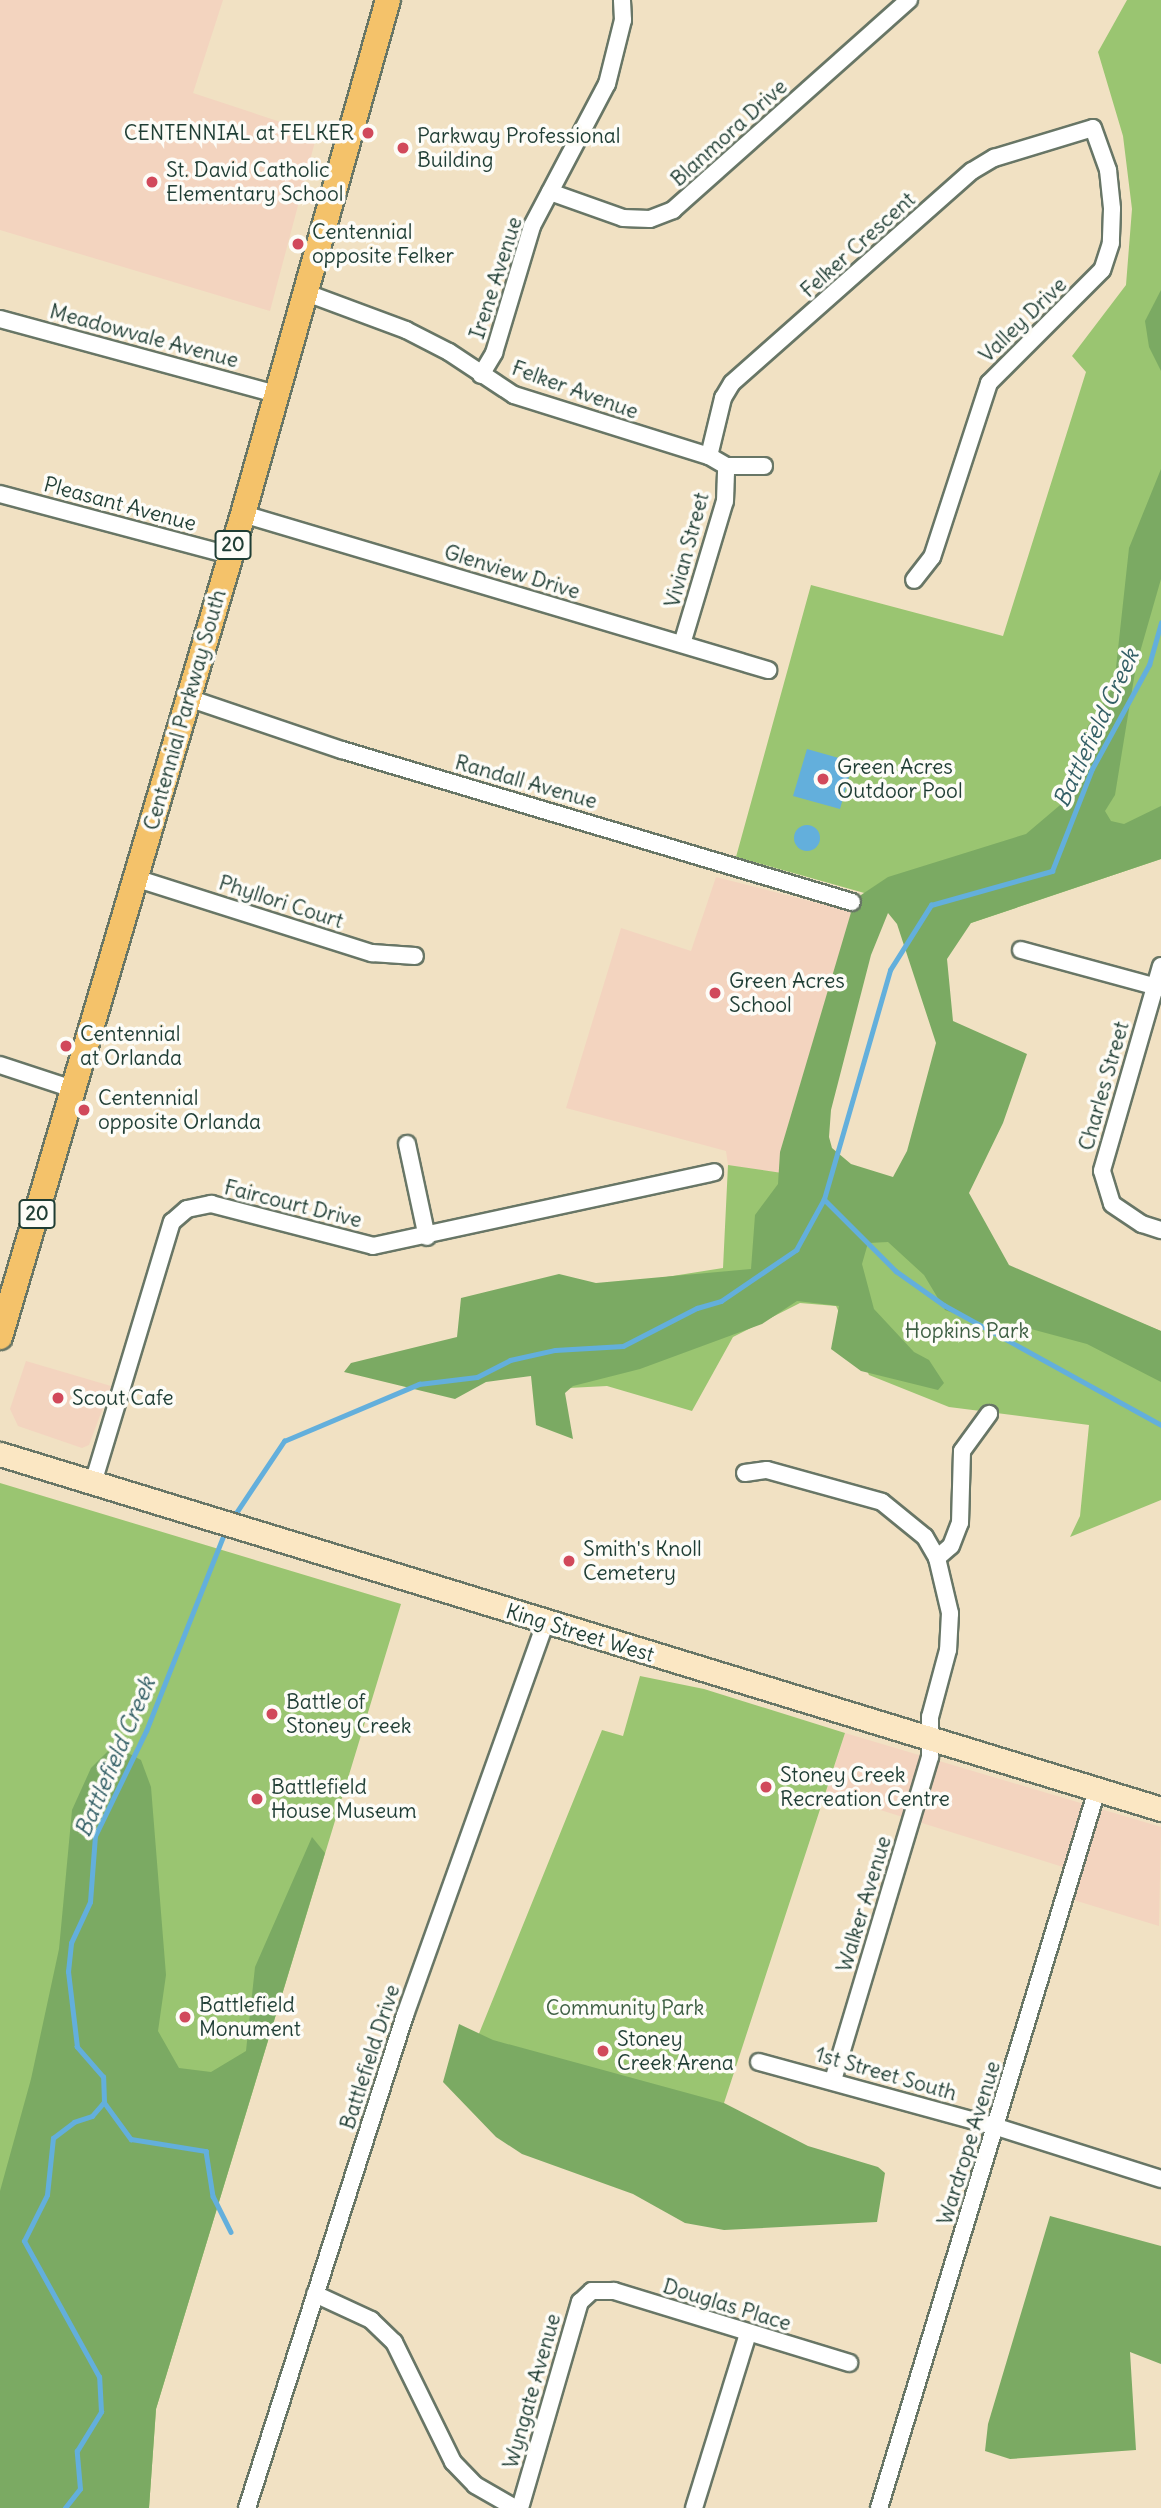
<!DOCTYPE html>
<html>
<head>
<meta charset="utf-8">
<style>
	body { margin:0 }
	#map { position:relative; width:1161px; height:2508px; overflow:hidden; background:#f1e1c3; font-family:Delius,sans-serif }
	div>[style] { position:absolute }
	[style*='--x'] { left:calc(var(--x)*1px); top:calc(var(--y)*1px); width:calc(var(--w)*1px); rotate:calc(var(--a)*1deg) }
	.built>* { inset:0; background:#f3d4bf }
	.green>* { inset:0; background:#9ac571 }
	.forest>* { inset:0; background:#7baa63 }
	.water>* { inset:0; background:#63afdc }
	.round { border-radius:50% }
	.stream>* { height:4.5px; margin:-2.25px; padding:0 2.25px; transform-origin:2.25px; border-radius:2.25px; background:#63afdc }
	.roads { filter:drop-shadow(2px 0 #687666) drop-shadow(-2px 0 #687666) drop-shadow(0 2px #687666) drop-shadow(0 -2px #687666) }
	.street>* { height:16px; margin:-8px; padding:0 8px; transform-origin:8px; border-radius:8px; background:#fff }
	.secondary>* { height:23px; margin:-11.5px; padding:0 11.5px; transform-origin:11.5px; border-radius:11.5px; background:#fbe7c3 }
	.primary>* { height:24px; margin:-12px; padding:0 12px; transform-origin:12px; border-radius:12px; background:#f4c26a }
	.dots>* { width:19px; height:19px; translate:-50% -50%; box-sizing:border-box; border:4px solid #fdfcf7; border-radius:50% }
	span { translate:-50% -50%; white-space:nowrap; text-align:center; line-height:1.15; -webkit-text-stroke:7px #fdfcf7; paint-order:stroke }
	.shield-label span { padding:2px 5px; background:#fdfcf7; border:2px solid; border-radius:5px; -webkit-text-stroke-width:0 }
	.shield-label { font-size:19px; color:#1f3d34; font-weight:700 }
	.poi-label { font-size:21px; color:#1f3d34 }
	.right { translate:-100% -50%; text-align:right }
	.left { translate:0 -50%; text-align:left }
	.street-label { font-size:21px; color:#1f3d34 }
	.park-label { font-size:21px; color:#3e5f43 }
	.water-label { font-size:23px; color:#335f66; font-style:italic }
</style>
</head>
<body>
<div id="map">
	<div class="built">
		<div style="clip-path:polygon(0 0,223px 0,193px 93px,317px 134px,270px 311px,0 230px)"></div>
		<div style="clip-path:polygon(716px 877px,852px 912px,780px 1152px,779px 1173px,728px 1165px,726px 1151px,566px 1108px,621px 928px,691px 951px)"></div>
		<div style="clip-path:polygon(26px 1361px,111px 1386px,89px 1445px,82px 1448px,18px 1426px,10px 1409px)"></div>
		<div style="clip-path:polygon(845px 1733px,1161px 1827px,1159px 1926px,1054px 1894px,1063px 1867px,826px 1793px)"></div>
	</div>
	<div class="green">
		<div style="clip-path:polygon(1127px 0,1161px 0,1161px 859px,971px 923px,736px 857px,811px 585px,1003px 636px,1086px 372px,1072px 356px,1126px 285px,1132px 209px,1123px 136px,1098px 52px)"></div>
		<div style="clip-path:polygon(728px 1165px,889px 1189px,906px 1229px,1161px 1331px,1161px 1500px,1070px 1537px,1080px 1516px,1089px 1425px,949px 1407px,869px 1375px,836px 1306px,800px 1303px,733px 1337px,692px 1411px,607px 1386px,549px 1389px,495px 1304px,723px 1268px)"></div>
		<div style="clip-path:polygon(0 1483px,401px 1604px,156px 2409px,149px 2508px,0 2508px)"></div>
		<div style="clip-path:polygon(640px 1676px,704px 1689px,845px 1733px,724px 2103px,461px 2078px,602px 1730px,623px 1736px)"></div>
	</div>
	<div class="forest">
		<div style="clip-path:polygon(1161px 290px,1161px 371px,1149px 347px,1145px 321px)"></div>
		<div style="clip-path:polygon(evenodd,1161px 469px,1161px 579px,1136px 666px,1115px 795px,1105px 811px,1111px 821px,1124px 824px,1161px 806px,1161px 859px,971px 923px,947px 959px,953px 1021px,1027px 1054px,1003px 1123px,969px 1193px,1009px 1265px,1161px 1331px,1161px 1382px,1087px 1344px,1009px 1323px,982px 1323px,945px 1310px,924px 1275px,888px 1242px,868px 1243px,862px 1264px,874px 1309px,914px 1352px,929px 1360px,944px 1383px,938px 1390px,861px 1371px,831px 1349px,839px 1306px,797px 1301px,762px 1324px,640px 1369px,573px 1386px,565px 1393px,573px 1439px,536px 1425px,531px 1376px,486px 1382px,455px 1399px,344px 1372px,351px 1363px,457px 1337px,461px 1298px,559px 1274px,596px 1283px,751px 1269px,755px 1215px,778px 1184px,780px 1152px,855px 899px,888px 877px,1026px 834px,1066px 800px,1088px 726px,1114px 686px,1129px 548px,1161px 469px,888px 913px,897px 924px,936px 1043px,907px 1151px,893px 1177px,851px 1164px,832px 1148px,829px 1137px,831px 1110px,871px 955px,888px 913px)"></div>
		<div style="clip-path:polygon(108px 1751px,126px 1752px,141px 1760px,151px 1787px,166px 1975px,158px 2031px,179px 2068px,211px 2072px,246px 2051px,255px 1967px,312px 1837px,325px 1853px,156px 2409px,149px 2508px,0 2508px,0 2191px,31px 2079px,59px 1949px,72px 1810px,91px 1768px)"></div>
		<div style="clip-path:polygon(459px 2024px,493px 2040px,724px 2103px,808px 2146px,878px 2167px,885px 2173px,877px 2222px,724px 2230px,685px 2223px,633px 2194px,522px 2154px,496px 2137px,443px 2082px)"></div>
		<div style="clip-path:polygon(1050px 2216px,1161px 2246px,1161px 2364px,1130px 2352px,1136px 2450px,1010px 2459px,985px 2451px,988px 2424px)"></div>
	</div>
	<div class="water">
		<div style="clip-path:polygon(807px 749px,853px 762px,840px 809px,793px 796px)"></div>
		<div class="round" style="left:794px;top:825px;width:26px;height:26px"></div>
	</div>
	<div class="stream">
		<div style="--x:824;--y:1199;--w:102;--a:45"></div>
		<div style="--x:896;--y:1271;--w:59;--a:35.3"></div>
		<div style="--x:944;--y:1305;--w:248;--a:28.9"></div>
		<div style="--x:232;--y:1519;--w:94;--a:-56.3"></div>
		<div style="--x:284;--y:1441;--w:147;--a:-22.9"></div>
		<div style="--x:419;--y:1384;--w:58;--a:-6.9"></div>
		<div style="--x:477;--y:1377;--w:37;--a:-27"></div>
		<div style="--x:510;--y:1360;--w:46;--a:-12.5"></div>
		<div style="--x:555;--y:1350;--w:68;--a:-3.4"></div>
		<div style="--x:623;--y:1346;--w:83;--a:-27.2"></div>
		<div style="--x:697;--y:1308;--w:25;--a:-16"></div>
		<div style="--x:721;--y:1301;--w:91;--a:-34.2"></div>
		<div style="--x:796;--y:1250;--w:58;--a:-61.2"></div>
		<div style="--x:824;--y:1199;--w:238;--a:-73.9"></div>
		<div style="--x:890;--y:970;--w:77;--a:-57.8"></div>
		<div style="--x:931;--y:905;--w:126;--a:-15.7"></div>
		<div style="--x:1052;--y:871;--w:110;--a:-68.6"></div>
		<div style="--x:1092;--y:769;--w:119;--a:-61.3"></div>
		<div style="--x:1149;--y:665;--w:44;--a:-74.1"></div>
		<div style="--x:104;--y:2102;--w:46;--a:53.9"></div>
		<div style="--x:131;--y:2139;--w:76;--a:9.1"></div>
		<div style="--x:206;--y:2151;--w:46;--a:81.2"></div>
		<div style="--x:213;--y:2196;--w:40;--a:63.4"></div>
		<div style="--x:65;--y:2508;--w:24;--a:-52"></div>
		<div style="--x:80;--y:2489;--w:38;--a:-95"></div>
		<div style="--x:77;--y:2451;--w:46;--a:-58.4"></div>
		<div style="--x:101;--y:2412;--w:35;--a:-93"></div>
		<div style="--x:99;--y:2377;--w:155;--a:-118.9"></div>
		<div style="--x:24;--y:2241;--w:51;--a:-63.4"></div>
		<div style="--x:47;--y:2195;--w:57;--a:-84"></div>
		<div style="--x:53;--y:2138;--w:26;--a:-37"></div>
		<div style="--x:74;--y:2122;--w:19;--a:-18"></div>
		<div style="--x:92;--y:2116;--w:18;--a:-49"></div>
		<div style="--x:104;--y:2102;--w:25;--a:-92"></div>
		<div style="--x:103;--y:2077;--w:40;--a:-131"></div>
		<div style="--x:77;--y:2047;--w:76;--a:-96.8"></div>
		<div style="--x:68;--y:1972;--w:29;--a:-84"></div>
		<div style="--x:71;--y:1943;--w:45;--a:-65.1"></div>
		<div style="--x:90;--y:1902;--w:66;--a:-85.7"></div>
		<div style="--x:95;--y:1836;--w:117;--a:-64.1"></div>
		<div style="--x:146;--y:1731;--w:209;--a:-68.4"></div>
	</div>
	<div class="roads">
		<div class="street">
			<div style="--x:550;--y:192;--w:77;--a:19.6"></div>
			<div style="--x:623;--y:218;--w:27;--a:2"></div>
			<div style="--x:650;--y:219;--w:25;--a:-21"></div>
			<div style="--x:673;--y:210;--w:316;--a:-41.7"></div>
			<div style="--x:304;--y:292;--w:109;--a:20.4"></div>
			<div style="--x:406;--y:330;--w:48;--a:27.1"></div>
			<div style="--x:449;--y:352;--w:78;--a:33.5"></div>
			<div style="--x:514;--y:395;--w:204;--a:17.4"></div>
			<div style="--x:709;--y:456;--w:20;--a:30"></div>
			<div style="--x:726;--y:466;--w:38;--a:0"></div>
			<div style="--x:0;--y:319;--w:287;--a:15.2"></div>
			<div style="--x:481;--y:375;--w:26;--a:-59"></div>
			<div style="--x:494;--y:353;--w:133;--a:-73.3"></div>
			<div style="--x:532;--y:226;--w:161;--a:-62.2"></div>
			<div style="--x:607;--y:84;--w:66;--a:-76"></div>
			<div style="--x:623;--y:20;--w:20;--a:-93"></div>
			<div style="--x:709;--y:456;--w:60;--a:-76.4"></div>
			<div style="--x:723;--y:398;--w:17;--a:-59"></div>
			<div style="--x:732;--y:383;--w:320;--a:-41.5"></div>
			<div style="--x:972;--y:171;--w:26;--a:-31"></div>
			<div style="--x:994;--y:158;--w:103;--a:-16.9"></div>
			<div style="--x:1093;--y:128;--w:45;--a:70.3"></div>
			<div style="--x:1108;--y:170;--w:39;--a:84"></div>
			<div style="--x:1112;--y:209;--w:34;--a:92"></div>
			<div style="--x:1111;--y:243;--w:28;--a:108"></div>
			<div style="--x:1102;--y:270;--w:160;--a:135"></div>
			<div style="--x:989;--y:383;--w:183;--a:108.1"></div>
			<div style="--x:932;--y:557;--w:29;--a:128"></div>
			<div style="--x:0;--y:494;--w:238;--a:14.9"></div>
			<div style="--x:243;--y:514;--w:548;--a:16.55"></div>
			<div style="--x:682;--y:644;--w:149;--a:-73.3"></div>
			<div style="--x:725;--y:501;--w:35;--a:-88"></div>
			<div style="--x:188;--y:698;--w:163;--a:18.7"></div>
			<div style="--x:342;--y:750;--w:532;--a:16.6"></div>
			<div style="--x:135;--y:878;--w:249;--a:17.6"></div>
			<div style="--x:372;--y:953;--w:43;--a:4"></div>
			<div style="--x:1021;--y:950;--w:145;--a:15.2"></div>
			<div style="--x:1161;--y:966;--w:213;--a:106.1"></div>
			<div style="--x:1102;--y:1171;--w:34;--a:73"></div>
			<div style="--x:1112;--y:1204;--w:36;--a:34"></div>
			<div style="--x:1142;--y:1224;--w:20;--a:18"></div>
			<div style="--x:0;--y:1065;--w:77;--a:18.2"></div>
			<div style="--x:407;--y:1144;--w:95;--a:77.9"></div>
			<div style="--x:745;--y:1473;--w:22;--a:-8"></div>
			<div style="--x:767;--y:1470;--w:119;--a:15.5"></div>
			<div style="--x:882;--y:1502;--w:55;--a:39.1"></div>
			<div style="--x:925;--y:1537;--w:24;--a:60"></div>
			<div style="--x:937;--y:1558;--w:57;--a:76.7"></div>
			<div style="--x:950;--y:1613;--w:37;--a:93"></div>
			<div style="--x:948;--y:1650;--w:69;--a:105"></div>
			<div style="--x:930;--y:1717;--w:40;--a:90"></div>
			<div style="--x:930;--y:1757;--w:337;--a:106.7"></div>
			<div style="--x:93;--y:1483;--w:273;--a:-73.2"></div>
			<div style="--x:172;--y:1222;--w:20;--a:-41"></div>
			<div style="--x:187;--y:1209;--w:25;--a:-12"></div>
			<div style="--x:211;--y:1204;--w:167;--a:14.5"></div>
			<div style="--x:373;--y:1246;--w:349;--a:-12.2"></div>
			<div style="--x:937;--y:1558;--w:18;--a:-41"></div>
			<div style="--x:951;--y:1546;--w:25;--a:-69"></div>
			<div style="--x:960;--y:1523;--w:72;--a:-88.4"></div>
			<div style="--x:962;--y:1451;--w:46;--a:-53.9"></div>
			<div style="--x:759;--y:2062;--w:247;--a:15.3"></div>
			<div style="--x:997;--y:2127;--w:172;--a:17.6"></div>
			<div style="--x:315;--y:2294;--w:62;--a:24.9"></div>
			<div style="--x:371;--y:2320;--w:32;--a:44"></div>
			<div style="--x:394;--y:2342;--w:134;--a:63.8"></div>
			<div style="--x:453;--y:2462;--w:32;--a:46"></div>
			<div style="--x:475;--y:2485;--w:46;--a:29.9"></div>
			<div style="--x:247;--y:2508;--w:518;--a:-72.23"></div>
			<div style="--x:405;--y:2015;--w:416;--a:-70.3"></div>
			<div style="--x:520;--y:2508;--w:215;--a:-73.8"></div>
			<div style="--x:580;--y:2302;--w:16;--a:-43"></div>
			<div style="--x:592;--y:2291;--w:22;--a:0"></div>
			<div style="--x:614;--y:2291;--w:246;--a:17"></div>
			<div style="--x:694;--y:2508;--w:182;--a:-72.8"></div>
			<div style="--x:879;--y:2508;--w:750;--a:-73.11"></div>
		</div>
		<div class="secondary">
			<div style="--x:0;--y:1454;--w:1214;--a:17"></div>
		</div>
		<div class="primary">
			<div style="--x:0;--y:1337;--w:858;--a:-73.55"></div>
			<div style="--x:243;--y:514;--w:534;--a:-74.25"></div>
		</div>
	</div>
	<div class="dots">
		<div style="left:368px;top:133px;background:#d1495b"></div>
		<div style="left:403px;top:148px;background:#d1495b"></div>
		<div style="left:152px;top:182px;background:#d1495b"></div>
		<div style="left:298px;top:244px;background:#d1495b"></div>
		<div style="left:823px;top:779px;background:#d1495b"></div>
		<div style="left:715px;top:993px;background:#d1495b"></div>
		<div style="left:66px;top:1046px;background:#d1495b"></div>
		<div style="left:84px;top:1110px;background:#d1495b"></div>
		<div style="left:58px;top:1398px;background:#d1495b"></div>
		<div style="left:569px;top:1561px;background:#d1495b"></div>
		<div style="left:272px;top:1714px;background:#d1495b"></div>
		<div style="left:766px;top:1787px;background:#d1495b"></div>
		<div style="left:257px;top:1799px;background:#d1495b"></div>
		<div style="left:185px;top:2017px;background:#d1495b"></div>
		<div style="left:603px;top:2051px;background:#d1495b"></div>
	</div>
	<div class="shield-label">
		<span style="left:233px;top:545px">20</span>
		<span style="left:37px;top:1214px">20</span>
	</div>
	<div class="poi-label">
		<span class="right" style="left:354px;top:133px">CENTENNIAL at FELKER</span>
		<span class="left" style="left:417px;top:148px">Parkway Professional<br>Building</span>
		<span class="left" style="left:166px;top:182px">St. David Catholic<br>Elementary School</span>
		<span class="left" style="left:312px;top:244px">Centennial<br>opposite Felker</span>
		<span class="left" style="left:837px;top:779px">Green Acres<br>Outdoor Pool</span>
		<span class="left" style="left:729px;top:993px">Green Acres<br>School</span>
		<span class="left" style="left:80px;top:1046px">Centennial<br>at Orlanda</span>
		<span class="left" style="left:98px;top:1110px">Centennial<br>opposite Orlanda</span>
		<span class="left" style="left:72px;top:1398px">Scout Cafe</span>
		<span class="left" style="left:583px;top:1561px">Smith's Knoll<br>Cemetery</span>
		<span class="left" style="left:286px;top:1714px">Battle of<br>Stoney Creek</span>
		<span class="left" style="left:780px;top:1787px">Stoney Creek<br>Recreation Centre</span>
		<span class="left" style="left:271px;top:1799px">Battlefield<br>House Museum</span>
		<span class="left" style="left:199px;top:2017px">Battlefield<br>Monument</span>
		<span class="left" style="left:617px;top:2051px">Stoney<br>Creek Arena</span>
	</div>
	<div class="street-label">
		<span style="left:729px;top:133px;rotate:-42deg">Blanmora Drive</span>
		<span style="left:858px;top:245px;rotate:-42deg">Felker Crescent</span>
		<span style="left:496px;top:278px;rotate:-72deg">Irene Avenue</span>
		<span style="left:1023px;top:320px;rotate:-44deg">Valley Drive</span>
		<span style="left:144px;top:336px;rotate:15deg">Meadowvale Avenue</span>
		<span style="left:575px;top:390px;rotate:20deg">Felker Avenue</span>
		<span style="left:120px;top:504px;rotate:15deg">Pleasant Avenue</span>
		<span style="left:687px;top:550px;rotate:-75deg">Vivian Street</span>
		<span style="left:512px;top:572px;rotate:17deg">Glenview Drive</span>
		<span style="left:185px;top:710px;rotate:-74deg">Centennial Parkway South</span>
		<span style="left:526px;top:782px;rotate:16deg">Randall Avenue</span>
		<span style="left:281px;top:902px;rotate:18deg">Phyllori Court</span>
		<span style="left:1104px;top:1086px;rotate:-74deg">Charles Street</span>
		<span style="left:293px;top:1204px;rotate:14deg">Faircourt Drive</span>
		<span style="left:580px;top:1633px;rotate:17deg">King Street West</span>
		<span style="left:864px;top:1904px;rotate:-73deg">Walker Avenue</span>
		<span style="left:370px;top:2057px;rotate:-72deg">Battlefield Drive</span>
		<span style="left:886px;top:2074px;rotate:16deg">1st Street South</span>
		<span style="left:969px;top:2143px;rotate:-73deg">Wardrope Avenue</span>
		<span style="left:727px;top:2305px;rotate:17deg">Douglas Place</span>
		<span style="left:532px;top:2391px;rotate:-74deg">Wyngate Avenue</span>
	</div>
	<div class="park-label">
		<span style="left:967px;top:1331px">Hopkins Park</span>
		<span style="left:625px;top:2008px">Community Park</span>
	</div>
	<div class="water-label">
		<span style="left:1096px;top:728px;rotate:-65deg">Battlefield Creek</span>
		<span style="left:115px;top:1757px;rotate:-67deg">Battlefield Creek</span>
	</div>
</div>
</body>
</html>
